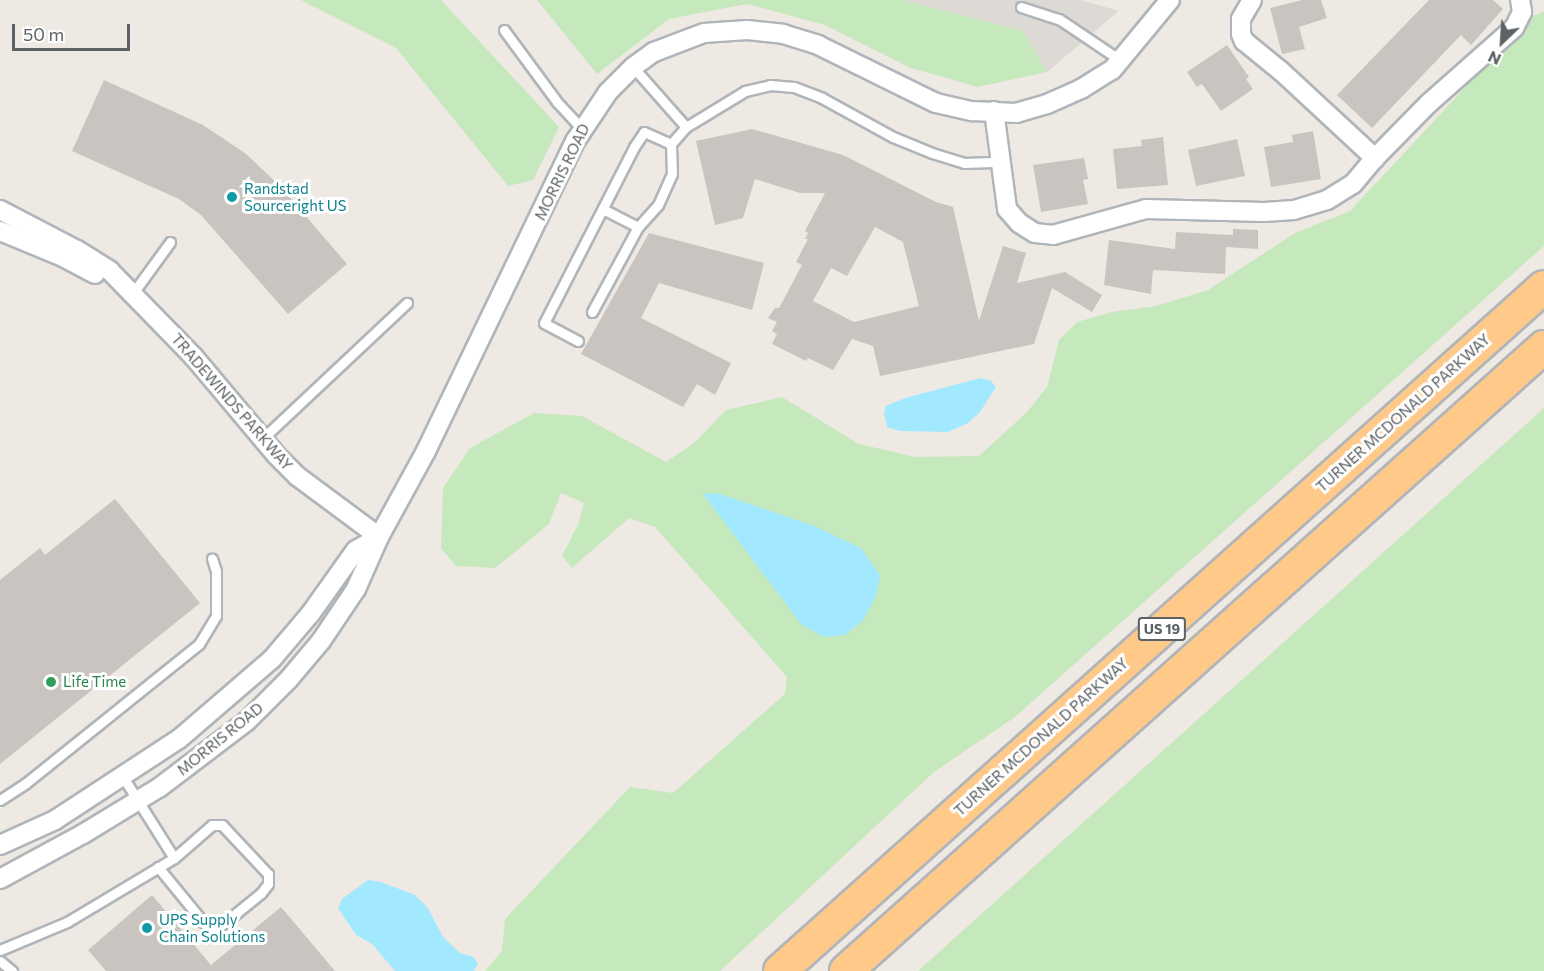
<!DOCTYPE html>
<html>
<head>
<meta charset="utf-8">
<style>
	body { margin:0 }
	#map { position:relative; width:1544px; height:971px; overflow:hidden; background:#efe9e3; font-family:Commissioner,sans-serif }
	div>[style] { position:absolute }
	[style*='--x'] { left:calc(var(--x)*1px); top:calc(var(--y)*1px); width:calc(var(--w)*1px); rotate:calc(var(--a)*1deg) }
	.industrial>* { inset:0; background:#ddd9d5 }
	.green>* { inset:0; background:#c6e8bd }
	.water>* { inset:0; background:#a2e9ff }
	.building>* { inset:0; background:#c9c4bf }
	.roads { filter:drop-shadow(2px 0 #b0b5b9) drop-shadow(-2px 0 #b0b5b9) drop-shadow(0 2px #b0b5b9) drop-shadow(0 -2px #b0b5b9) }
	.lane>* { height:9px; margin:-4.5px; padding:0 4.5px; transform-origin:4.5px; border-radius:4.5px; background:#fff }
	.street>* { height:18px; margin:-9px; padding:0 9px; transform-origin:9px; border-radius:9px; background:#fff }
	.highway>* { height:32px; margin:-16px; padding:0 16px; transform-origin:16px; border-radius:16px; background:#ffca89 }
	.dots>* { width:16px; height:16px; translate:-50% -50%; box-sizing:border-box; border:3px solid #fff; border-radius:50% }
	span { translate:-50% -50%; white-space:nowrap; text-align:center; line-height:1.15; -webkit-text-stroke:6px #fff; paint-order:stroke }
	.shield-label span { padding:2px 4px; background:#fff; border:2px solid; border-radius:4px; -webkit-text-stroke-width:0 }
	.shield-label { font-size:14px; color:#5b6164; font-weight:700 }
	.street-label { font-size:15px; color:#5b6164 }
	.culture-label { font-size:15px; color:#0d838f }
	.left { translate:0 -50%; text-align:left }
	.leisure-label { font-size:15px; color:#27864d }
	.north { position:absolute; left:1472px; top:12px; width:60px; height:60px; -webkit-text-stroke:4px #fff; paint-order:stroke; rotate:205deg; font-size:16px; font-weight:700; line-height:24px; text-align:center; color:#5b6164 }
	.north::after { content:''; display:block; margin:auto; width:21px; height:27px; background:#5b6164; clip-path:polygon(50% 0,100% 100%,50% 72%,0 100%) }
	.scale { position:absolute; left:12px; top:24px; width:118px; height:27px; box-sizing:border-box; border:3px solid #5b6164; border-top:0; padding-left:8px; font-size:18px; line-height:21px; white-space:nowrap; color:#5b6164; -webkit-text-stroke:4px #fff; paint-order:stroke }
</style>
</head>
<body>
<div id="map">
	<div class="industrial">
		<div style="clip-path:polygon(903px 0,1081px 0,1119px 11px,1047px 72px,1023px 31px)"></div>
	</div>
	<div class="green">
		<div style="clip-path:polygon(301px 0,441px 0,559px 127px,533px 180px,508px 186px,396px 48px)"></div>
		<div style="clip-path:polygon(537px 0,903px 0,1023px 31px,1047px 72px,978px 87px,911px 68px,825px 25px,747px 4px,669px 19px,597px 74px)"></div>
		<div style="clip-path:polygon(1544px 11px,1544px 246px,1015px 717px,934px 772px,720px 971px,485px 971px,502px 951px,505px 919px,630px 787px,673px 793px,785px 694px,787px 677px,655px 527px,629px 518px,572px 568px,562px 556px,579px 522px,584px 503px,561px 493px,549px 524px,495px 568px,456px 566px,441px 548px,443px 488px,470px 448px,534px 413px,582px 416px,666px 462px,693px 444px,726px 410px,782px 397px,859px 444px,915px 457px,979px 456px,1027px 412px,1047px 387px,1059px 340px,1077px 322px,1112px 312px,1156px 306px,1208px 290px,1295px 233px,1350px 211px,1531px 17px)"></div>
		<div style="clip-path:polygon(1544px 408px,1544px 971px,918px 971px)"></div>
	</div>
	<div class="water">
		<div style="clip-path:polygon(981px 378px,991px 381px,996px 387px,980px 412px,968px 423px,948px 432px,900px 431px,887px 427px,884px 413px,886px 406px,905px 398px)"></div>
		<div style="clip-path:polygon(717px 493px,814px 526px,861px 548px,880px 575px,876px 596px,863px 620px,845px 635px,824px 637px,801px 624px,703px 494px)"></div>
		<div style="clip-path:polygon(368px 880px,381px 882px,415px 895px,428px 908px,443px 937px,460px 953px,474px 957px,478px 964px,474px 971px,395px 971px,372px 944px,356px 935px,338px 908px,342px 899px)"></div>
	</div>
	<div class="building">
		<div style="clip-path:polygon(1302px 0,1321px 0,1327px 18px,1299px 27px,1305px 49px,1282px 54px,1270px 8px)"></div>
		<div style="clip-path:polygon(1429px 0,1493px 0,1503px 9px,1471px 45px,1461px 35px,1372px 128px,1337px 95px)"></div>
		<div style="clip-path:polygon(1227px 45px,1249px 77px,1246px 79px,1253px 89px,1221px 111px,1202px 84px,1197px 87px,1187px 72px)"></div>
		<div style="clip-path:polygon(104px 80px,203px 125px,245px 153px,280px 186px,347px 264px,288px 314px,201px 215px,179px 199px,72px 151px)"></div>
		<div style="clip-path:polygon(evenodd,752px 129px,843px 155px,936px 202px,953px 207px,979px 321px,1003px 246px,1026px 253px,1017px 283px,1065px 272px,1102px 295px,1092px 312px,1052px 288px,1034px 344px,880px 376px,873px 346px,852px 339px,833px 370px,808px 358px,806px 361px,772px 344px,777px 334px,772px 331px,777px 322px,768px 318px,775px 308px,779px 308px,802px 265px,796px 262px,808px 239px,805px 239px,808px 233px,805px 231px,825px 193px,800px 193px,755px 179px,743px 218px,715px 225px,696px 141px,752px 129px,875px 227px,903px 242px,919px 306px,854px 322px,813px 301px,831px 268px,847px 276px,875px 227px)"></div>
		<div style="clip-path:polygon(1313px 131px,1321px 179px,1271px 187px,1264px 147px,1293px 142px,1292px 135px)"></div>
		<div style="clip-path:polygon(1163px 137px,1168px 185px,1117px 189px,1113px 149px,1142px 146px,1141px 140px)"></div>
		<div style="clip-path:polygon(1237px 139px,1245px 176px,1196px 186px,1188px 150px)"></div>
		<div style="clip-path:polygon(1084px 158px,1088px 179px,1083px 180px,1088px 204px,1041px 212px,1033px 165px)"></div>
		<div style="clip-path:polygon(1233px 229px,1258px 230px,1258px 249px,1226px 247px,1225px 274px,1153px 270px,1151px 294px,1104px 285px,1109px 240px,1175px 249px,1176px 232px,1233px 235px)"></div>
		<div style="clip-path:polygon(649px 233px,764px 263px,752px 310px,659px 283px,641px 318px,731px 363px,715px 395px,697px 384px,683px 407px,581px 354px)"></div>
		<div style="clip-path:polygon(115px 499px,200px 603px,0 764px,0 580px,40px 548px,45px 555px)"></div>
		<div style="clip-path:polygon(152px 895px,211px 965px,281px 907px,335px 971px,106px 971px,88px 950px)"></div>
	</div>
	<div class="roads">
		<div class="lane">
			<div style="--x:1021;--y:7;--w:40;--a:18"></div>
			<div style="--x:1059;--y:19;--w:73;--a:33.9"></div>
			<div style="--x:504;--y:30;--w:89;--a:53.6"></div>
			<div style="--x:557;--y:102;--w:37;--a:47"></div>
			<div style="--x:633;--y:67;--w:80;--a:48.5"></div>
			<div style="--x:686;--y:127;--w:69;--a:-31.4"></div>
			<div style="--x:745;--y:91;--w:26;--a:-13"></div>
			<div style="--x:770;--y:85;--w:24;--a:5"></div>
			<div style="--x:794;--y:87;--w:30;--a:21"></div>
			<div style="--x:822;--y:98;--w:81;--a:28.8"></div>
			<div style="--x:893;--y:137;--w:42;--a:22.3"></div>
			<div style="--x:932;--y:153;--w:34;--a:17"></div>
			<div style="--x:964;--y:163;--w:36;--a:-2"></div>
			<div style="--x:638;--y:227;--w:30;--a:-48"></div>
			<div style="--x:658;--y:205;--w:34;--a:-66"></div>
			<div style="--x:672;--y:174;--w:30;--a:-92"></div>
			<div style="--x:671;--y:144;--w:23;--a:-49"></div>
			<div style="--x:133;--y:293;--w:63;--a:-54"></div>
			<div style="--x:592;--y:312;--w:97;--a:-61.6"></div>
			<div style="--x:638;--y:227;--w:39;--a:-153"></div>
			<div style="--x:578;--y:341;--w:38;--a:-152"></div>
			<div style="--x:544;--y:323;--w:198;--a:-62.9"></div>
			<div style="--x:634;--y:147;--w:18;--a:-56"></div>
			<div style="--x:644;--y:132;--w:30;--a:24"></div>
			<div style="--x:262;--y:439;--w:199;--a:-43.2"></div>
			<div style="--x:0;--y:800;--w:31;--a:-33"></div>
			<div style="--x:26;--y:783;--w:222;--a:-38.8"></div>
			<div style="--x:199;--y:644;--w:33;--a:-59"></div>
			<div style="--x:216;--y:616;--w:45;--a:-90"></div>
			<div style="--x:216;--y:571;--w:13;--a:-108"></div>
			<div style="--x:158;--y:867;--w:71;--a:50.7"></div>
			<div style="--x:203;--y:922;--w:10;--a:37"></div>
			<div style="--x:211;--y:928;--w:7;--a:0"></div>
			<div style="--x:218;--y:928;--w:55;--a:-39.1"></div>
			<div style="--x:261;--y:893;--w:11;--a:-52"></div>
			<div style="--x:268;--y:884;--w:10;--a:-90"></div>
			<div style="--x:268;--y:874;--w:67;--a:-133.2"></div>
			<div style="--x:222;--y:825;--w:10;--a:180"></div>
			<div style="--x:212;--y:825;--w:50;--a:139"></div>
			<div style="--x:0;--y:950;--w:73;--a:-22.7"></div>
			<div style="--x:67;--y:922;--w:125;--a:-30.9"></div>
			<div style="--x:174;--y:858;--w:96;--a:-122.2"></div>
			<div style="--x:0;--y:961;--w:16;--a:40"></div>
		</div>
		<div class="street">
			<div style="--x:1252;--y:0;--w:22;--a:120"></div>
			<div style="--x:1241;--y:19;--w:15;--a:90"></div>
			<div style="--x:1241;--y:34;--w:8;--a:67"></div>
			<div style="--x:1244;--y:41;--w:49;--a:39.2"></div>
			<div style="--x:1282;--y:72;--w:127;--a:42.8"></div>
			<div style="--x:994;--y:111;--w:99;--a:82.4"></div>
			<div style="--x:1007;--y:209;--w:18;--a:49"></div>
			<div style="--x:1019;--y:223;--w:19;--a:32"></div>
			<div style="--x:1035;--y:233;--w:18;--a:6"></div>
			<div style="--x:1053;--y:235;--w:97;--a:-15.6"></div>
			<div style="--x:1146;--y:209;--w:118;--a:1.5"></div>
			<div style="--x:1264;--y:212;--w:30;--a:-4"></div>
			<div style="--x:1294;--y:210;--w:34;--a:-17"></div>
			<div style="--x:1327;--y:200;--w:31;--a:-32"></div>
			<div style="--x:1353;--y:184;--w:34;--a:-50"></div>
			<div style="--x:1375;--y:158;--w:76;--a:-45.5"></div>
			<div style="--x:1428;--y:104;--w:115;--a:-41.5"></div>
			<div style="--x:1514;--y:28;--w:18;--a:-63"></div>
			<div style="--x:1522;--y:12;--w:12;--a:-99"></div>
			<div style="--x:0;--y:210;--w:87;--a:27.5"></div>
			<div style="--x:77;--y:250;--w:39;--a:32"></div>
			<div style="--x:110;--y:271;--w:119;--a:45.7"></div>
			<div style="--x:193;--y:356;--w:129;--a:50"></div>
			<div style="--x:276;--y:455;--w:30;--a:45"></div>
			<div style="--x:297;--y:476;--w:102;--a:36.6"></div>
			<div style="--x:0;--y:231;--w:68;--a:22.4"></div>
			<div style="--x:63;--y:257;--w:36;--a:28"></div>
			<div style="--x:0;--y:845;--w:60;--a:-24.4"></div>
			<div style="--x:55;--y:820;--w:148;--a:-33.2"></div>
			<div style="--x:179;--y:739;--w:123;--a:-40.7"></div>
			<div style="--x:272;--y:659;--w:60;--a:-49.7"></div>
			<div style="--x:311;--y:613;--w:77;--a:-54.5"></div>
			<div style="--x:356;--y:550;--w:26;--a:-29"></div>
			<div style="--x:0;--y:879;--w:94;--a:-28.5"></div>
			<div style="--x:83;--y:834;--w:90;--a:-31.4"></div>
			<div style="--x:160;--y:787;--w:109;--a:-37.2"></div>
			<div style="--x:247;--y:721;--w:59;--a:-45"></div>
			<div style="--x:289;--y:679;--w:50;--a:-49.9"></div>
			<div style="--x:321;--y:641;--w:63;--a:-56.1"></div>
			<div style="--x:356;--y:589;--w:57;--a:-66.1"></div>
			<div style="--x:379;--y:537;--w:98;--a:-61.3"></div>
			<div style="--x:426;--y:451;--w:345;--a:-64.3"></div>
			<div style="--x:576;--y:140;--w:58;--a:-56.3"></div>
			<div style="--x:608;--y:92;--w:35;--a:-45"></div>
			<div style="--x:633;--y:67;--w:26;--a:-36"></div>
			<div style="--x:654;--y:52;--w:53;--a:-20.8"></div>
			<div style="--x:704;--y:33;--w:43;--a:-4"></div>
			<div style="--x:747;--y:30;--w:36;--a:6"></div>
			<div style="--x:783;--y:34;--w:37;--a:17"></div>
			<div style="--x:818;--y:45;--w:131;--a:26.2"></div>
			<div style="--x:936;--y:103;--w:37;--a:13"></div>
			<div style="--x:972;--y:111;--w:44;--a:2.6"></div>
			<div style="--x:1016;--y:113;--w:32;--a:-16"></div>
			<div style="--x:1047;--y:104;--w:37;--a:-24"></div>
			<div style="--x:1081;--y:89;--w:36;--a:-32"></div>
			<div style="--x:1112;--y:70;--w:91;--a:-50.4"></div>
		</div>
		<div class="highway">
			<div style="--x:780;--y:971;--w:1025;--a:-41.84"></div>
			<div style="--x:846;--y:971;--w:936;--a:-41.8"></div>
		</div>
	</div>
	<div class="dots">
		<div style="left:232px;top:197px;background:#0f9aa8"></div>
		<div style="left:51px;top:682px;background:#2e9e5b"></div>
		<div style="left:147px;top:928px;background:#0f9aa8"></div>
	</div>
	<div class="shield-label">
		<span style="left:1162px;top:629px">US 19</span>
	</div>
	<div class="street-label">
		<span style="left:562px;top:172px;rotate:-64deg">MORRIS ROAD</span>
		<span style="left:232px;top:402px;rotate:49deg">TRADEWINDS PARKWAY</span>
		<span style="left:1403px;top:413px;rotate:-42deg">TURNER MCDONALD PARKWAY</span>
		<span style="left:1041px;top:737px;rotate:-42deg">TURNER MCDONALD PARKWAY</span>
		<span style="left:220px;top:739px;rotate:-39deg">MORRIS ROAD</span>
	</div>
	<div class="culture-label">
		<span class="left" style="left:244px;top:197px">Randstad<br>Sourceright US</span>
		<span class="left" style="left:159px;top:928px">UPS Supply<br>Chain Solutions</span>
	</div>
	<div class="leisure-label">
		<span class="left" style="left:63px;top:682px">Life Time</span>
	</div>
	<div class="north">N</div>
	<div class="scale">50 m</div>
</div>
</body>
</html>
